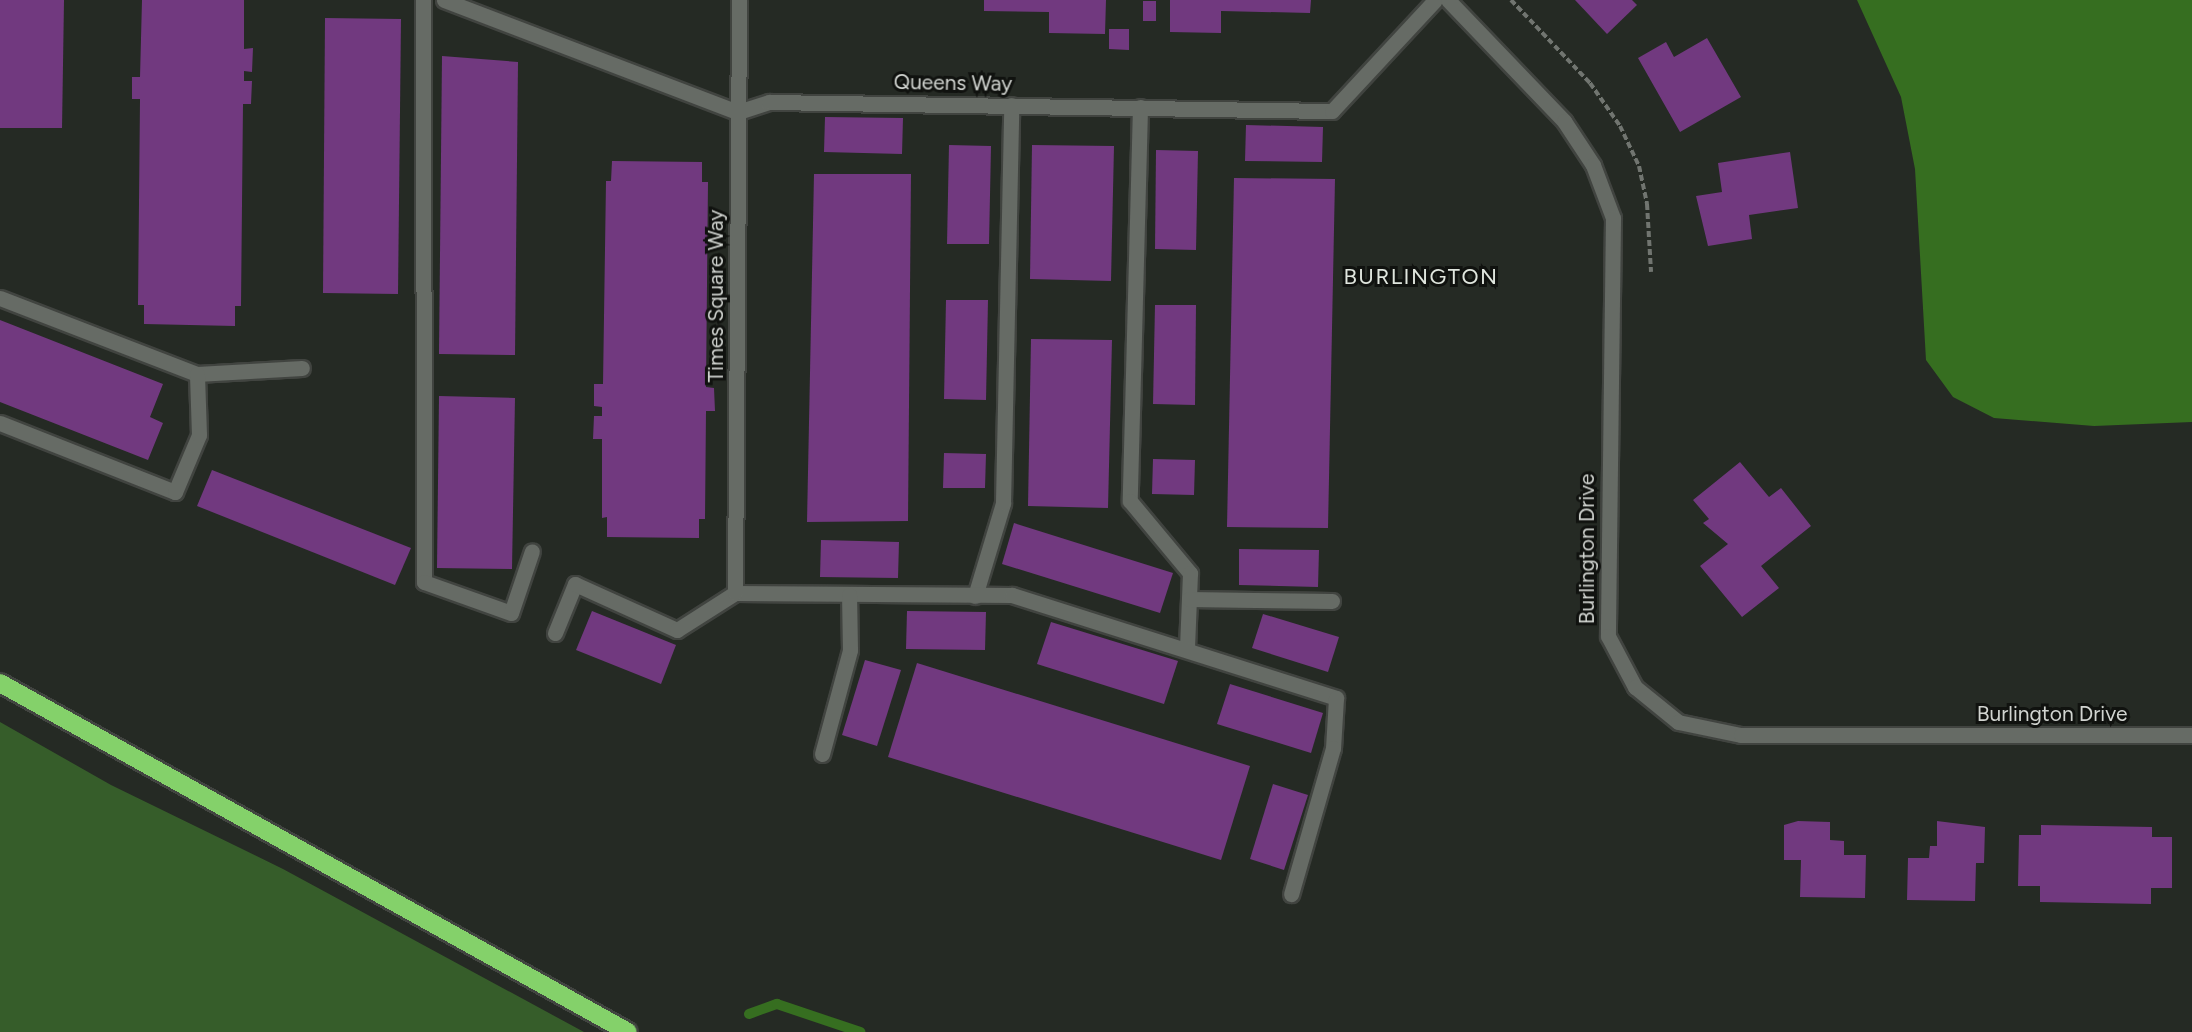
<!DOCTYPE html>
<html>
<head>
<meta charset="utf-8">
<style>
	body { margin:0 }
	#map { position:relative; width:2192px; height:1032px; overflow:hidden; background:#252a24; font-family:Figtree,sans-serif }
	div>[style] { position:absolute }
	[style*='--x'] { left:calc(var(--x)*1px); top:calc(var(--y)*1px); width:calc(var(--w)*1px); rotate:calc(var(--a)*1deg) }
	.green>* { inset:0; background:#365d2a }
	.water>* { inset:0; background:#366e20 }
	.stream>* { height:10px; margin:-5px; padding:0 5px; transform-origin:5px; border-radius:5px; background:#366e20 }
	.building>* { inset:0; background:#71397f }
	.path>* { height:4px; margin-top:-2px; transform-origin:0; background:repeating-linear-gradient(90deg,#717570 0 6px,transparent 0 9px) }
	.roads { filter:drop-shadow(2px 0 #414440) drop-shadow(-2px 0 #414440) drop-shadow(0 2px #414440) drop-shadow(0 -2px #414440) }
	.lane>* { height:15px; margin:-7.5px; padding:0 7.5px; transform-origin:7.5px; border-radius:7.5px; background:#666b65 }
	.street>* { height:15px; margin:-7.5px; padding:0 7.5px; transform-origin:7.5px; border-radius:7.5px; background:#666b65 }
	.highway>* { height:18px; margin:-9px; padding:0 9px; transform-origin:9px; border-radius:9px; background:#84d16a }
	span { translate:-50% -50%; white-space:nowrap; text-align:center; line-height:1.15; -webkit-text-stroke:6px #10120f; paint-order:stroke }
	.street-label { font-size:21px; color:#d1d4d0 }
	.neighbourhood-label { font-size:22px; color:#e0e6de; letter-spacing:1.5px }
</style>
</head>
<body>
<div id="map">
	<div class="green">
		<div style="clip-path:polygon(0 722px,111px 785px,283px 869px,584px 1032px,0 1032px)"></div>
	</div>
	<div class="water">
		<div style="clip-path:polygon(1857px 0,2192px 0,2192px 422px,2094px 426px,1994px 418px,1953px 397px,1926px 360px,1915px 169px,1901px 97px)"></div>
	</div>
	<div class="stream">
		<div style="--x:749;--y:1014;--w:30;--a:-20"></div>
		<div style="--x:777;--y:1004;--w:88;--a:18.6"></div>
	</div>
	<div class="building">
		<div style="clip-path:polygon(0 0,64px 0,62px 128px,0 128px)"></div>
		<div style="clip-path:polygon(142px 0,244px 0,244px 49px,253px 48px,252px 72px,244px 71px,244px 81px,252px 81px,251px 104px,243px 104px,241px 306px,235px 306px,235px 326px,144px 324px,144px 305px,138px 305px,140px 99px,132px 99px,132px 77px,140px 77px)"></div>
		<div style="clip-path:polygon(984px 0,1106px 0,1105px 34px,1049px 33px,1049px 12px,984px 11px)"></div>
		<div style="clip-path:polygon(1170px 0,1311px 0,1310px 13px,1221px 11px,1221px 33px,1170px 32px)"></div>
		<div style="clip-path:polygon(1575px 0,1632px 0,1637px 5px,1607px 34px)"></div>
		<div style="clip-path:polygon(1143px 1px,1156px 1px,1156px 21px,1143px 21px)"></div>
		<div style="clip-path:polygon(325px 18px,401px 19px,398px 294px,323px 293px)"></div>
		<div style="clip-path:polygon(1109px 29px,1129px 29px,1129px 50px,1109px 49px)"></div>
		<div style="clip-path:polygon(1707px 38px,1741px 97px,1680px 132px,1638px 58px,1666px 42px,1674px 57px)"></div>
		<div style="clip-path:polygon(442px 56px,518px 62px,515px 355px,439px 354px)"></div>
		<div style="clip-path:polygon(825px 117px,903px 118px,902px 154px,824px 152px)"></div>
		<div style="clip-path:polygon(1246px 125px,1323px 127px,1322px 162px,1245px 161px)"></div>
		<div style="clip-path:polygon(949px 145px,991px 146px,989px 244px,947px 244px)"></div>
		<div style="clip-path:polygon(1032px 145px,1114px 146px,1111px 281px,1030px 279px)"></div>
		<div style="clip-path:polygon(1156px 150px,1198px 151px,1196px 250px,1155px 249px)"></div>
		<div style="clip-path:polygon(1790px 152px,1798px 208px,1749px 215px,1752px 239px,1708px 246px,1696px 196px,1722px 192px,1718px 163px)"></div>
		<div style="clip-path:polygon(612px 161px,702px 162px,702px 182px,708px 182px,706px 387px,714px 388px,715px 411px,706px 411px,705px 519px,699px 519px,699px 538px,607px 537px,607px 517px,602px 518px,602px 439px,593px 439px,594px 416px,602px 416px,602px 407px,594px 406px,594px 384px,603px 384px,606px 181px,611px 181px)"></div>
		<div style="clip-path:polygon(814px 174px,911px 174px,908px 521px,807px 522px)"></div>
		<div style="clip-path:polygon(1234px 178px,1335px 179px,1328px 528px,1227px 527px)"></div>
		<div style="clip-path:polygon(946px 300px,988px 300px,986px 400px,944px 399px)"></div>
		<div style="clip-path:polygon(1155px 305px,1196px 305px,1195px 405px,1153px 404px)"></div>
		<div style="clip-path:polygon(0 320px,163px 384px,150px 417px,163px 423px,148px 460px,0 402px)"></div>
		<div style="clip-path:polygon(1031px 339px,1112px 340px,1108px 508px,1028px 506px)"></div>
		<div style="clip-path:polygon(439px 396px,515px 398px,512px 569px,437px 568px)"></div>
		<div style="clip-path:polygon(944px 453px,986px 454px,985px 488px,943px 488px)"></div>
		<div style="clip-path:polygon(1153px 459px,1195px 460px,1194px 495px,1152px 494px)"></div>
		<div style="clip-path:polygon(1740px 462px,1769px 497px,1781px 488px,1811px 526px,1761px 566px,1779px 588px,1742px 617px,1700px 566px,1728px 544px,1703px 523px,1709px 519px,1693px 500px)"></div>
		<div style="clip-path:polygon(212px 470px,411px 548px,395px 585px,197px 506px)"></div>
		<div style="clip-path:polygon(1014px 523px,1173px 573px,1160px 613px,1002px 564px)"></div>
		<div style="clip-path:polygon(821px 540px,899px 542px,898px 578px,820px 577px)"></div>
		<div style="clip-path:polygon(1239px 549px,1319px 550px,1318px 587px,1239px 585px)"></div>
		<div style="clip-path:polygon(592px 611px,676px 645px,661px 684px,576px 650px)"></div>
		<div style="clip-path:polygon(907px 611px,986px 612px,985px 650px,906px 649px)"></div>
		<div style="clip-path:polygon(1263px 614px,1339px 637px,1328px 672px,1252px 648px)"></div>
		<div style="clip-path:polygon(1051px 622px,1178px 661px,1164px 704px,1037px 664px)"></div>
		<div style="clip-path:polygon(865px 660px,901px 670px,877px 746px,842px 735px)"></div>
		<div style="clip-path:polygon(917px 663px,1250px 766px,1221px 860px,888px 757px)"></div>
		<div style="clip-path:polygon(1230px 684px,1323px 713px,1311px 753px,1217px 724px)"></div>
		<div style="clip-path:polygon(1273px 784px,1308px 795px,1284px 870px,1250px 859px)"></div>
		<div style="clip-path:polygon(1798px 821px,1830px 822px,1830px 840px,1844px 841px,1844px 855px,1866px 855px,1865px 898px,1800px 897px,1801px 860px,1784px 860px,1784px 825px)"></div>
		<div style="clip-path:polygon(1937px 821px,1985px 827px,1984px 863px,1976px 863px,1975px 901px,1907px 900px,1908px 858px,1929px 858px,1930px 846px,1937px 846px)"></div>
		<div style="clip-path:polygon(2041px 825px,2152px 827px,2152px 837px,2172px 837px,2172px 888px,2151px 888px,2151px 904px,2040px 902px,2040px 886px,2018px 886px,2019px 835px,2041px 835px)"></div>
	</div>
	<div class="path">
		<div style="--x:1511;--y:0;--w:115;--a:46.4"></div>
		<div style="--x:1590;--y:83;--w:52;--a:55.1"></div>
		<div style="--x:1620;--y:126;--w:44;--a:64.6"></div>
		<div style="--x:1639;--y:166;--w:39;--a:78"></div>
		<div style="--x:1647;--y:204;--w:68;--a:86.6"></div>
	</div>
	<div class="roads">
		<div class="lane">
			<div style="--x:423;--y:0;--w:582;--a:89.9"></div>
			<div style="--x:424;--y:582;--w:92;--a:19.6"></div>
			<div style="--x:511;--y:613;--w:65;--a:-71.3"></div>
			<div style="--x:1140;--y:107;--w:394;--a:91.5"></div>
			<div style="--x:1130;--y:501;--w:94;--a:50.2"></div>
			<div style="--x:1190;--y:573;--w:76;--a:92.3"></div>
			<div style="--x:0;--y:298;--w:211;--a:21.1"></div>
			<div style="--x:197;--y:374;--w:105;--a:-3.3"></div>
			<div style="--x:0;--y:423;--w:188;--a:21.5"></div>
			<div style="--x:175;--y:492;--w:62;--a:-67.2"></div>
			<div style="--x:199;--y:435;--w:61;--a:-91.9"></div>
			<div style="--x:975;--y:596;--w:97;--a:-73.2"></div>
			<div style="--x:1003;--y:503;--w:398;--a:-88.8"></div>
			<div style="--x:1189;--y:599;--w:143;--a:0.8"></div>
			<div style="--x:555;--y:633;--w:53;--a:-67.8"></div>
			<div style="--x:575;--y:584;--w:112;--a:24.3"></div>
			<div style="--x:677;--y:630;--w:69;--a:-32.5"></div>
			<div style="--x:735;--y:593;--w:277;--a:0.4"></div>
			<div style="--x:1012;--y:595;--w:340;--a:17.6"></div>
			<div style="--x:1336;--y:698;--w:50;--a:93.4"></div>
			<div style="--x:1333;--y:748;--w:152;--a:106"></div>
			<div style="--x:822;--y:754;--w:108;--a:-74.9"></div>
			<div style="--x:850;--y:650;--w:55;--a:-91"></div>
		</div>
		<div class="street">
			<div style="--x:444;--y:0;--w:315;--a:20.9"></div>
			<div style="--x:738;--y:112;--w:33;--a:-18"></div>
			<div style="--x:769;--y:102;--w:563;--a:0.92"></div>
			<div style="--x:1332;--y:111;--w:151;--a:-47.1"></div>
			<div style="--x:1448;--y:0;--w:168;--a:46.2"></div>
			<div style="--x:1564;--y:121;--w:53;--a:56.6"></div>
			<div style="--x:1593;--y:165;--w:57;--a:69.3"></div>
			<div style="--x:1613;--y:218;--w:418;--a:90.7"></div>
			<div style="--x:1608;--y:636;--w:58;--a:62.1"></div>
			<div style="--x:1635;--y:687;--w:55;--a:39.1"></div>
			<div style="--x:1678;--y:722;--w:64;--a:11.7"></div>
			<div style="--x:1741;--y:735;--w:451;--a:0"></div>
			<div style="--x:735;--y:593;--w:593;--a:-89.61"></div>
		</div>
		<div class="highway">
			<div style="--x:0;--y:683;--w:718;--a:29.06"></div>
		</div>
	</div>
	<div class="street-label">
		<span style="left:953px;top:83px;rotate:1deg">Queens Way</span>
		<span style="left:716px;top:296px;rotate:-90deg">Times Square Way</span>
		<span style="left:1587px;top:549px;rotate:-90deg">Burlington Drive</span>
		<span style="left:2052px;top:714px">Burlington Drive</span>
	</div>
	<div class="neighbourhood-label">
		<span style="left:1421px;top:277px">BURLINGTON</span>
	</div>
</div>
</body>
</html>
